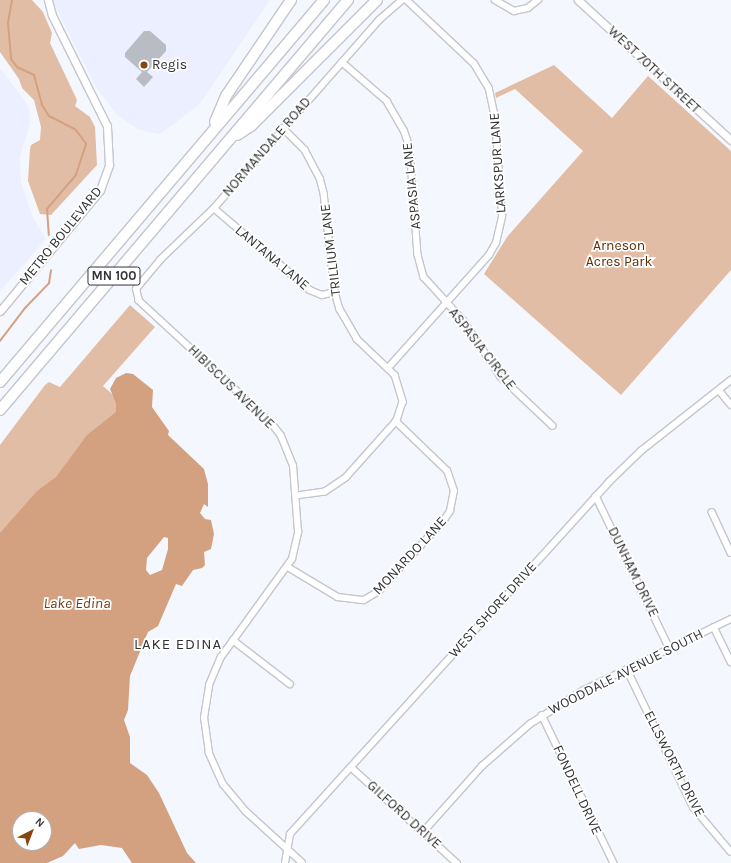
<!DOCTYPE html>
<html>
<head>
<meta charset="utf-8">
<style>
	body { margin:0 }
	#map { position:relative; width:731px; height:863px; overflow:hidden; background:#f5f7fe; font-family:Karla,sans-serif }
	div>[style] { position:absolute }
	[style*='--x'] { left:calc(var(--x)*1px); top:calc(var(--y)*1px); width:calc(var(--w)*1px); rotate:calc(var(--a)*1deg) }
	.built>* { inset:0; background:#ecefff }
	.green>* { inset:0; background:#e2bda5 }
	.water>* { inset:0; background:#d4a180 }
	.stream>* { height:2px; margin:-1px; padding:0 1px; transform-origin:1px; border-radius:1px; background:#d4a180 }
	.building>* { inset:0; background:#babcc4 }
	.roads { filter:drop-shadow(1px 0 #c4c5ce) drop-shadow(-1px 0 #c4c5ce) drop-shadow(0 1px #c4c5ce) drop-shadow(0 -1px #c4c5ce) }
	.minor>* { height:5.5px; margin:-2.75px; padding:0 2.75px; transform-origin:2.75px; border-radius:2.75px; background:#fff }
	.tertiary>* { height:7px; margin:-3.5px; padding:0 3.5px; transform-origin:3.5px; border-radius:3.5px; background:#fff }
	.motorway>* { height:10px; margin:-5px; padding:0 5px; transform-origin:5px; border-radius:5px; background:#fff }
	.dots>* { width:11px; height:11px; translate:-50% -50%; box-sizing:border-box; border:2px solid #fff; border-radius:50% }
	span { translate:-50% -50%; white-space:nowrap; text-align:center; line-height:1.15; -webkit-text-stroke:3.5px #fff; paint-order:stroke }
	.shield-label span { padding:1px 3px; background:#fff; border:1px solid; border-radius:3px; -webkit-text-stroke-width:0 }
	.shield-label { font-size:13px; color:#323336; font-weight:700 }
	.poi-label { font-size:14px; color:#323336 }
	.left { translate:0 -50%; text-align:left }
	.street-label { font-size:14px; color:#323336 }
	.park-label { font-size:14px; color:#5e2e06 }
	.water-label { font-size:15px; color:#6e3d18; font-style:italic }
	.neighbourhood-label { font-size:15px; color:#323336; letter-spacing:1px }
	.north { position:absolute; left:12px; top:811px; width:40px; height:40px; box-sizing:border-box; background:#fff; border:1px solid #adadaf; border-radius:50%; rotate:42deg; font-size:11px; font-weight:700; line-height:16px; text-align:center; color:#323336 }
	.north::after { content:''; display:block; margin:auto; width:14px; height:18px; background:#86450f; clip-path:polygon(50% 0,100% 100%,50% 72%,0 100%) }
</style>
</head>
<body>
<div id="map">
	<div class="built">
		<div style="clip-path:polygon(52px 0,270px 0,199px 105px,160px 134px,139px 130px,117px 115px,97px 89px)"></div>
		<div style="clip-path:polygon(0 68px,29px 107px,30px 123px,20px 157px,21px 182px,32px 216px,46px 239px,0 291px)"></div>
	</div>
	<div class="green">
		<div style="clip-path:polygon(0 0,32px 0,43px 12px,52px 33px,50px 43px,77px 100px,75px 106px,90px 117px,95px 127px,97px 165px,51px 215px,40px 214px,28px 181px,30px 149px,31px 145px,40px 140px,41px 127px,34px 100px,22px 88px,19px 79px,0 52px)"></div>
		<div style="clip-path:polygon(554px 65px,612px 118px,648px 76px,731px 151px,731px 270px,621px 395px,484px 274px,507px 237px,583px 151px,515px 89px,496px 98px,495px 93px)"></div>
		<div style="clip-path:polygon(130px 305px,155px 327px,103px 386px,130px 410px,0 554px,0 445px,45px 385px,49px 382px,60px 387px)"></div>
	</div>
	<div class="water">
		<div style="clip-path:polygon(evenodd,126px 373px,133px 374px,153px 390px,152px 407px,169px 431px,168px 435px,204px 469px,208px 484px,208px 507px,204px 504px,200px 513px,205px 519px,211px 520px,214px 534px,211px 549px,204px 552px,205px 565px,202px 568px,193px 570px,182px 586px,176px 584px,158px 626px,148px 632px,130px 676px,128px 710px,124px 720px,130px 737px,130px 763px,147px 775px,159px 793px,187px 853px,196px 863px,132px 863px,122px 848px,101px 845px,79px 849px,75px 843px,63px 856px,47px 863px,0 863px,0 533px,37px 491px,56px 477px,87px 435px,116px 412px,116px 403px,110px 389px,116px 378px,126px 373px,164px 537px,168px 538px,168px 549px,162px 570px,150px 575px,146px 570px,147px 558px,164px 537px,126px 373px,20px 819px,44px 819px,44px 843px,20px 843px,20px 819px)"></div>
	</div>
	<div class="stream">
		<div style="--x:12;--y:0;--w:23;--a:100"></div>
		<div style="--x:8;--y:23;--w:36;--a:85"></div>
		<div style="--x:11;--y:59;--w:10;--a:53"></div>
		<div style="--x:17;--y:67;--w:19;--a:25"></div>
		<div style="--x:34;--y:75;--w:31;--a:75"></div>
		<div style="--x:42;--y:105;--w:13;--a:58"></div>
		<div style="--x:49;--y:116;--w:30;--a:27"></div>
		<div style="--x:76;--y:130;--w:17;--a:54"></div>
		<div style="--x:86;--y:144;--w:33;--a:108"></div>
		<div style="--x:76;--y:175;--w:45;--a:130.5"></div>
		<div style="--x:47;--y:209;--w:26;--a:86"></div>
		<div style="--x:0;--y:341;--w:41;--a:-52.9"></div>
		<div style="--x:25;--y:308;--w:35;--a:-46"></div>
		<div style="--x:49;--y:283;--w:13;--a:-81"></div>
	</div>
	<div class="building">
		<div style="clip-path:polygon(144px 31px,150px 31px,166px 45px,166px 51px,147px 72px,153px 77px,144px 87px,136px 79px,142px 72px,125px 57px,125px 53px)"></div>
	</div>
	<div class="roads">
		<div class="minor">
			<div style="--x:495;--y:0;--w:22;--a:30"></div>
			<div style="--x:514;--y:11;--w:14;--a:-12"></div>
			<div style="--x:528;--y:8;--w:13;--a:-39"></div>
			<div style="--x:342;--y:62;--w:60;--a:40.9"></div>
			<div style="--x:387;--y:101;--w:34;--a:60"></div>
			<div style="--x:404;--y:130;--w:18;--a:71"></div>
			<div style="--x:410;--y:147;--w:108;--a:85.8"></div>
			<div style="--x:418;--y:255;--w:23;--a:75"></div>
			<div style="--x:424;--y:277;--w:59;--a:47.7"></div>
			<div style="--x:464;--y:321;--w:67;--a:56.5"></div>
			<div style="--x:501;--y:377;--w:71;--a:43.3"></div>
			<div style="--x:283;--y:128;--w:31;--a:45"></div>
			<div style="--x:305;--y:150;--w:32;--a:62"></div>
			<div style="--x:320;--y:178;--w:16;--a:75"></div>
			<div style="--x:324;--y:193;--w:100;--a:83.7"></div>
			<div style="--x:335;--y:292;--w:18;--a:74"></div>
			<div style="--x:340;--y:309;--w:34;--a:60"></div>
			<div style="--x:357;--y:339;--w:52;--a:43.5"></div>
			<div style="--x:395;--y:375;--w:28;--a:73"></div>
			<div style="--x:403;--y:402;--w:20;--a:108"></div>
			<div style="--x:397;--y:421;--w:76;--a:131.8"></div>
			<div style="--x:346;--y:478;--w:25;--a:146"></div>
			<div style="--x:325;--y:492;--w:29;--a:172"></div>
			<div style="--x:214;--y:208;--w:126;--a:40.5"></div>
			<div style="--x:310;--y:290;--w:13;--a:23"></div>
			<div style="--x:322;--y:295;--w:13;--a:-13"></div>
			<div style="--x:388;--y:368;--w:152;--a:-48.2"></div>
			<div style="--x:489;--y:255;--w:14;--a:-60"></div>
			<div style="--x:496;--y:243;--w:28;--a:-77"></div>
			<div style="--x:502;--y:216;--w:98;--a:-94.1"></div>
			<div style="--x:495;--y:118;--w:30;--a:-102"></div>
			<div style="--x:489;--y:89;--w:29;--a:-121"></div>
			<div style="--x:474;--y:64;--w:93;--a:-136.7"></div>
			<div style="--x:719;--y:390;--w:19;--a:51"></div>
			<div style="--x:596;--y:496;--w:170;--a:64.2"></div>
			<div style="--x:712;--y:512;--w:45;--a:65.1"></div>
			<div style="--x:288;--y:567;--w:58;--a:31"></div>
			<div style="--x:338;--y:597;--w:26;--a:7"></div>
			<div style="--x:364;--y:600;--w:17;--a:-31"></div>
			<div style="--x:379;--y:591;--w:96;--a:-47.5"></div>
			<div style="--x:444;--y:520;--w:11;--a:-56"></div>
			<div style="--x:450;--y:511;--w:20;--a:-79"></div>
			<div style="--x:454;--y:491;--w:21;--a:-109"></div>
			<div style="--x:447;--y:471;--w:71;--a:-136.1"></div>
			<div style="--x:714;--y:627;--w:39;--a:64"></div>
			<div style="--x:233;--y:640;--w:72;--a:37.7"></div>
			<div style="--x:627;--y:669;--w:154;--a:64.3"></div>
			<div style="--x:694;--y:808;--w:57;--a:49.9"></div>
			<div style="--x:542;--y:715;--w:165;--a:64.1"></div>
			<div style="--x:351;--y:767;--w:143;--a:42.2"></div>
			<div style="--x:423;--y:832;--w:89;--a:-48.2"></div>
			<div style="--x:482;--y:766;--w:64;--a:-41.2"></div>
			<div style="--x:530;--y:724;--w:64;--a:-32.2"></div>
			<div style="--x:584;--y:690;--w:163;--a:-25.8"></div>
			<div style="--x:285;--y:863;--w:29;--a:-80"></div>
			<div style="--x:290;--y:834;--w:475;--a:-47.8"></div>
			<div style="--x:609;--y:482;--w:45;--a:-44.1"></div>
			<div style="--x:641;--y:451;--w:115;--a:-38.3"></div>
			<div style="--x:302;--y:863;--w:76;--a:-137.7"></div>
			<div style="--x:246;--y:812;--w:35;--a:-130"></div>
			<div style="--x:223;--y:785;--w:35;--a:-114"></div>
			<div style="--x:209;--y:753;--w:35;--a:-98"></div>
			<div style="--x:204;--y:718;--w:33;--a:-81"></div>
			<div style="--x:209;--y:685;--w:30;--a:-67"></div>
			<div style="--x:221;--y:657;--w:121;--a:-54.1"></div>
			<div style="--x:292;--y:559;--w:28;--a:-77"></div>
			<div style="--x:298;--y:532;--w:66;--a:-94.3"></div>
			<div style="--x:293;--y:466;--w:32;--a:-112"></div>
			<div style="--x:281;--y:436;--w:16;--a:-128"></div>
			<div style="--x:271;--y:423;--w:180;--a:-137.3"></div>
			<div style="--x:139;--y:301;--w:12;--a:-104"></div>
			<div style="--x:136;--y:289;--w:38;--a:-50"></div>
			<div style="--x:160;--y:260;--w:75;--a:-43.9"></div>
			<div style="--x:214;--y:208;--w:250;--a:-48.7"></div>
			<div style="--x:379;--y:20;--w:30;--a:-41"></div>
		</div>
		<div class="tertiary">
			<div style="--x:578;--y:0;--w:207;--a:42.5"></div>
			<div style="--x:0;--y:311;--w:157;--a:-50.4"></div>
			<div style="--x:100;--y:190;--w:27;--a:-70"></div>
			<div style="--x:109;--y:165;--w:39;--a:-93"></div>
			<div style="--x:107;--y:126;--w:124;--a:-116.4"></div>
			<div style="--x:52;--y:15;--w:16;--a:-105"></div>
		</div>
		<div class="motorway">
			<div style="--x:215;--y:122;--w:28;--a:-67"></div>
			<div style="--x:226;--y:96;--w:116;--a:-55.9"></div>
			<div style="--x:237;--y:135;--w:17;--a:-33"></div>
			<div style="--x:251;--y:126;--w:178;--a:-45"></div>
			<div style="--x:0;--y:382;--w:501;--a:-49.7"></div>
			<div style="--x:0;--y:410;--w:538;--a:-49.68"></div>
		</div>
	</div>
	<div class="dots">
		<div style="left:144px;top:65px;background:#86450f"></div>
	</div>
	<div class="shield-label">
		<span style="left:114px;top:276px">MN 100</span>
	</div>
	<div class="poi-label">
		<span class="left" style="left:152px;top:65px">Regis</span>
	</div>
	<div class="street-label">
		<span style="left:654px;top:70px;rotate:43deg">WEST 70TH STREET</span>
		<span style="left:267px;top:147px;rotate:-49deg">NORMANDALE ROAD</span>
		<span style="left:498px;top:163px;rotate:-94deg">LARKSPUR LANE</span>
		<span style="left:412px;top:186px;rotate:-96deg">ASPASIA LANE</span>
		<span style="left:61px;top:236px;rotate:-51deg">METRO BOULEVARD</span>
		<span style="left:331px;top:250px;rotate:-97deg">TRILLIUM LANE</span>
		<span style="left:272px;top:258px;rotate:40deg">LANTANA LANE</span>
		<span style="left:482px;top:349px;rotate:52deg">ASPASIA CIRCLE</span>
		<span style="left:231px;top:387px;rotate:44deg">HIBISCUS AVENUE</span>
		<span style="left:410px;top:556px;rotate:-47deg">MONARDO LANE</span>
		<span style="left:633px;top:572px;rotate:64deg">DUNHAM DRIVE</span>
		<span style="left:493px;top:610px;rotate:-48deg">WEST SHORE DRIVE</span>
		<span style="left:626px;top:672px;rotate:-27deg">WOODDALE AVENUE SOUTH</span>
		<span style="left:674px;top:764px;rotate:63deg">ELLSWORTH DRIVE</span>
		<span style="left:577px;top:790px;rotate:65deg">FONDELL DRIVE</span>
		<span style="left:404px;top:815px;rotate:42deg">GILFORD DRIVE</span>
	</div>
	<div class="park-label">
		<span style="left:619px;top:254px">Arneson<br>Acres Park</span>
	</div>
	<div class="water-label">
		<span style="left:77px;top:604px">Lake Edina</span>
	</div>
	<div class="neighbourhood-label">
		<span style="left:178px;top:645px">LAKE EDINA</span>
	</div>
	<div class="north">N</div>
</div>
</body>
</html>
